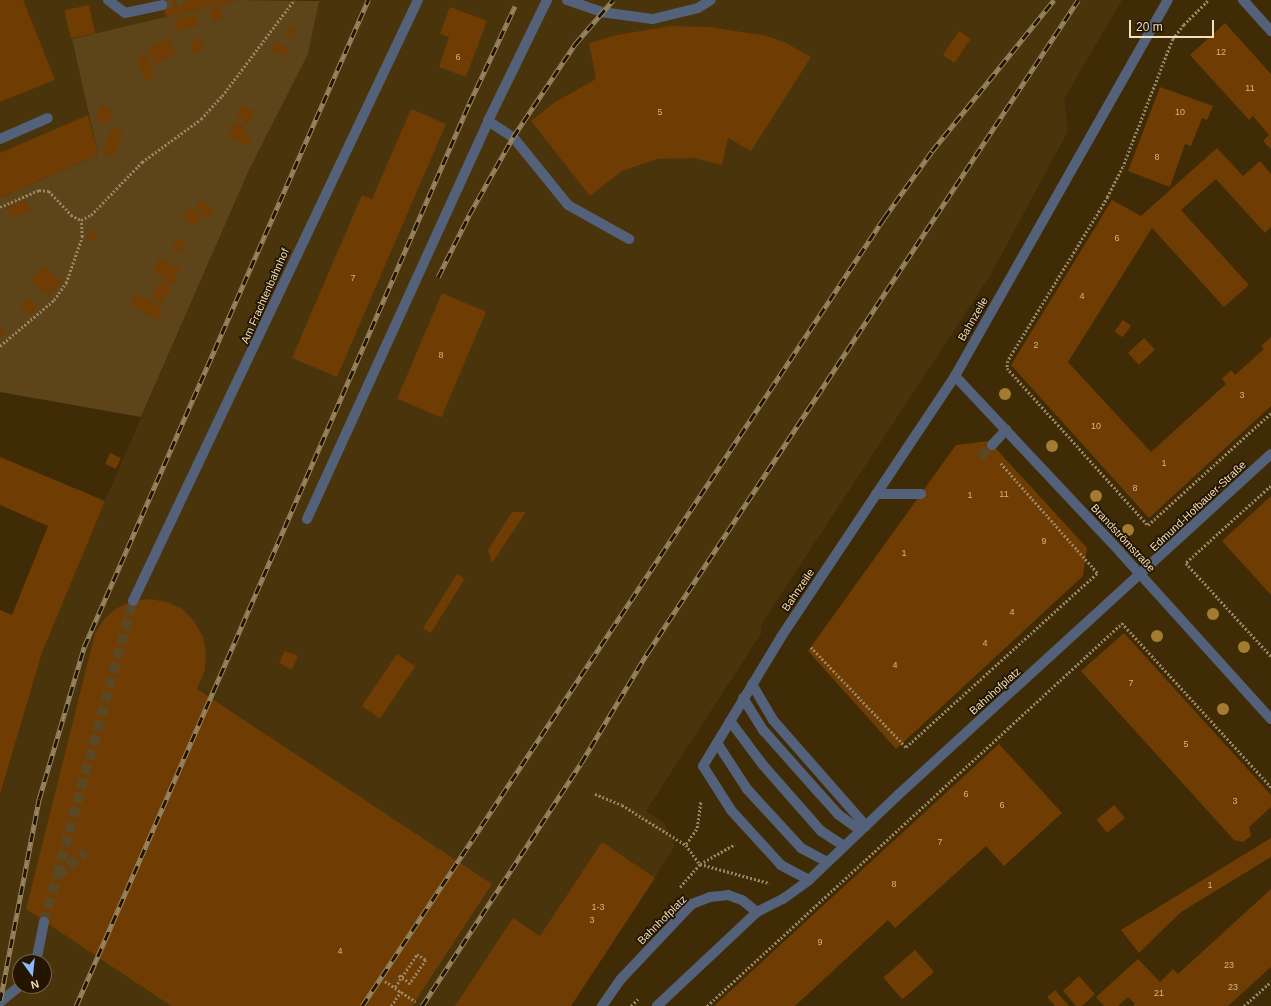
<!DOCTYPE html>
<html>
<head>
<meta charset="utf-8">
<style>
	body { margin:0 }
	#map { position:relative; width:1271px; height:1006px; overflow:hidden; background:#3f2c07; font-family:Arial,sans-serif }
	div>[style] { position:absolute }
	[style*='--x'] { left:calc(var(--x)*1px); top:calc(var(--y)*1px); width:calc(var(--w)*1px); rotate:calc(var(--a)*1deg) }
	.built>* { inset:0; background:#4a340b }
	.green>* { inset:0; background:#5d4519 }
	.building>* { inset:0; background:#6f3c03; transform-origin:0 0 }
	.minor-tunnel>* { height:10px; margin-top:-5px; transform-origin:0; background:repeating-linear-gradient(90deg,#5a4723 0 10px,transparent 0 15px) }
	.path>* { height:2.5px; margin-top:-1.25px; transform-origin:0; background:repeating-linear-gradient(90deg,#988563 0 2px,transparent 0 4px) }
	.minor>* { height:10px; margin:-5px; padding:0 5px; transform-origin:5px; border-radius:5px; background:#53627a }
	.rail>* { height:4.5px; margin-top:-2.25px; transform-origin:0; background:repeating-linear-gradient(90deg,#231500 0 9px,#978461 0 18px); box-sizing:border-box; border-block:1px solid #978461 }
	.trees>* { width:12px; height:12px; margin:-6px; border-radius:50%; background:#a47c30 }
	span { translate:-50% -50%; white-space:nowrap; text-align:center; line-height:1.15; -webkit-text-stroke:3.5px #231500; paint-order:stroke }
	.number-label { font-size:9px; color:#d1b690 }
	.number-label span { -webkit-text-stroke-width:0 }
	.street-label { font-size:11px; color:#f2dfbf }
	.north { position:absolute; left:12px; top:954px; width:40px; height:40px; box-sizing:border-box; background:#231500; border:1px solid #76664c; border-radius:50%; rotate:165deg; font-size:11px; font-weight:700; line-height:16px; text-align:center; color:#f2dfbf }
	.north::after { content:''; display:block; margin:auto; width:14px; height:18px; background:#8fb8fd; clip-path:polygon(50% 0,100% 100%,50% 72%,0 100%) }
	.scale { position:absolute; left:1129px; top:20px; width:85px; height:18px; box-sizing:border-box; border:2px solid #f2dfbf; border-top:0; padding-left:5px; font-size:12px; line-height:14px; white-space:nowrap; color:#f2dfbf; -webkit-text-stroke:3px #231500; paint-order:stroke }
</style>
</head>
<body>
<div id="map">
	<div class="built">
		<i style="clip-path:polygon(0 0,237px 0,72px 39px,98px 155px,0 198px)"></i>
		<i style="clip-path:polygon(evenodd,318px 0,1122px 0,1064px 99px,1068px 131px,991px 274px,760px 626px,762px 632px,646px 811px,664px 823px,675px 846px,571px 1006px,0 1006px,0 797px,42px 653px,105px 501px,249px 170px,308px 54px,318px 0,20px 962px,44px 962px,44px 986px,20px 986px,20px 962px)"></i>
	</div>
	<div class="green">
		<i style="clip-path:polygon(237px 0,319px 1px,308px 54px,249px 170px,141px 417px,0 392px,0 198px,98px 155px,72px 39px)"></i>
	</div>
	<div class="building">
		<i style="clip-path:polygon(0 0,23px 0,55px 80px,0 102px)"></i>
		<i style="clip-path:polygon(161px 0,234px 0,234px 1px,166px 17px)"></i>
		<i style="left:89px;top:5px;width:29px;height:25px;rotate:78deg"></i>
		<i style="left:219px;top:6px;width:12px;height:11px;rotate:66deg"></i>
		<i style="clip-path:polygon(450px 7px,487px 21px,466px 77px,439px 67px,449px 37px,440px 34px)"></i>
		<i style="left:196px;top:14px;width:12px;height:23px;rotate:76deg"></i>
		<i style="clip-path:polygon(1225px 23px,1271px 74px,1271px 149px,1263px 141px,1269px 135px,1253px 116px,1249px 120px,1190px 55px)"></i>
		<i style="clip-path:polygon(289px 26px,295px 30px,290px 37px,284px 34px)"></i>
		<i style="clip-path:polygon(670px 26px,709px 27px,767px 36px,784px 42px,811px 57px,751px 151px,728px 138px,722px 165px,694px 158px,657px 159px,622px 171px,590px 196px,531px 121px,555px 102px,596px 79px,589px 43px,617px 35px)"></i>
		<i style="left:959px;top:31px;width:14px;height:29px;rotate:34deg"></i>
		<i style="clip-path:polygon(167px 38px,176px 53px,155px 65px,149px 49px)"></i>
		<i style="left:198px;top:38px;width:12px;height:11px;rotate:55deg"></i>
		<i style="left:276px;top:41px;width:15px;height:9px;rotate:32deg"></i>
		<i style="left:147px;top:54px;width:24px;height:10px;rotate:73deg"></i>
		<i style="clip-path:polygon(1160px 87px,1213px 106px,1207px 120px,1202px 118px,1191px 146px,1185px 144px,1170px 187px,1128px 171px)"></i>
		<i style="left:101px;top:105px;width:14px;height:15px;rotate:25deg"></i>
		<i style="left:243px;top:105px;width:13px;height:14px;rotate:29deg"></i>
		<i style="clip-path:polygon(411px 109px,446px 124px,337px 377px,292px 358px,362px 195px,372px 199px)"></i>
		<i style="clip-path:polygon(88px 115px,98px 155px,0 198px,0 153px)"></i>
		<i style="clip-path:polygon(236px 122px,247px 129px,245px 133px,252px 138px,246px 146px,228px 135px)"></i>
		<i style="left:112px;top:127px;width:12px;height:27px;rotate:20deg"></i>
		<i style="clip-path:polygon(1217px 148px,1243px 176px,1260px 161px,1271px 174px,1271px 227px,1265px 233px,1216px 179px,1181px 210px,1249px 285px,1224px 307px,1152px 228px,1068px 362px,1151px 452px,1226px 384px,1222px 379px,1231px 370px,1235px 375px,1264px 349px,1261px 346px,1271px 337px,1271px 406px,1149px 518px,1011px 365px,1112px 200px,1141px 216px)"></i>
		<i style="left:26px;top:200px;width:12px;height:20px;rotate:70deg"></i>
		<i style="left:202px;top:200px;width:16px;height:9px;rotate:45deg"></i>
		<i style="left:190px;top:207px;width:14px;height:14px;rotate:34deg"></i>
		<i style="left:90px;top:231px;width:10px;height:8px;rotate:29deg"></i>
		<i style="left:178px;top:238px;width:9px;height:12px;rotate:32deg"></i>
		<i style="clip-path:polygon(158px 258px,180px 268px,173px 286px,163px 281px,166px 277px,153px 272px)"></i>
		<i style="left:43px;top:266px;width:25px;height:19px;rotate:42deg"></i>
		<i style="left:160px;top:282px;width:13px;height:17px;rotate:32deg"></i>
		<i style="left:136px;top:293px;width:31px;height:13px;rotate:29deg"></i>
		<i style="left:442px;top:293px;width:48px;height:115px;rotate:23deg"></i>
		<i style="left:28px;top:298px;width:14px;height:11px;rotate:45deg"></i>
		<i style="left:1123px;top:320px;width:10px;height:14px;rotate:37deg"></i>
		<i style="clip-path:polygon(0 326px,5px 333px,0 338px)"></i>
		<i style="left:1144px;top:338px;width:16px;height:22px;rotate:47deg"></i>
		<i style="clip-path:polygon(989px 441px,1087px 548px,1083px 576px,896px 749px,808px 651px,956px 445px)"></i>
		<i style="left:110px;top:453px;width:12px;height:12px;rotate:24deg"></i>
		<i style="clip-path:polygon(0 457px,105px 501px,42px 653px,0 795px,0 610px,12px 615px,48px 526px,0 505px)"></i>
		<i style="clip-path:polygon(1271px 496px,1271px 595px,1222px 541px)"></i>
		<i style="clip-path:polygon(512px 512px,526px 512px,492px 563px,488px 550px)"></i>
		<i style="left:457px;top:574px;width:9px;height:64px;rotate:32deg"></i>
		<i style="clip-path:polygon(150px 599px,167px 602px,182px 609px,194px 621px,203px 637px,206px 653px,205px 670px,197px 689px,492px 884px,412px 1006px,171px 1006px,26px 909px,95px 633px,104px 619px,117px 608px,133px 601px)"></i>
		<i style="clip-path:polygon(1124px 633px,1271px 795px,1271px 807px,1249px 827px,1251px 836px,1243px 842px,1234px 840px,1081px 671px)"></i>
		<i style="clip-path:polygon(285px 651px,298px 656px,292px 670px,279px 663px)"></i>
		<i style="left:397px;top:654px;width:22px;height:63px;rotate:34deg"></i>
		<i style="clip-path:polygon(999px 744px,1062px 813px,1004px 866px,986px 846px,895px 928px,888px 920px,795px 1006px,714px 1006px)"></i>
		<i style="left:1114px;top:805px;width:17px;height:23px;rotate:50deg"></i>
		<i style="clip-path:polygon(1271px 838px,1271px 857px,1181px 912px,1139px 953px,1121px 930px)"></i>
		<i style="clip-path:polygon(602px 842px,655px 878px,571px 1006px,455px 1006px,513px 918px,540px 936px)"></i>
		<i style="clip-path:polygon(1271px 889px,1271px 967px,1228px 1006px,1133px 1006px,1135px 1004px,1128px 997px,1118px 1006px,1104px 1006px,1096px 997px,1138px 959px,1160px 982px,1173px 969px,1178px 974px)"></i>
		<i style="left:915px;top:950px;width:29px;height:42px;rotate:49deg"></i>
		<i style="clip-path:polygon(1079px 976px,1095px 994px,1082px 1006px,1076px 1006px,1063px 991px)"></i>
		<i style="clip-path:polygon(1055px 990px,1069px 1006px,1055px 1006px,1047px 997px)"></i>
	</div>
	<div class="minor-tunnel">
		<i style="--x:162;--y:5;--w:21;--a:-14"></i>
		<i style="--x:980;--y:457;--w:17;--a:-45"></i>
		<i style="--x:57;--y:875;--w:284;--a:-74.5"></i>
		<i style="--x:44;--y:922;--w:49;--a:-74.5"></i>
		<i style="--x:57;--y:875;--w:37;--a:-38"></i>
	</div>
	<div class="path">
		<i style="--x:1208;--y:1;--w:34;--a:135"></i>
		<i style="--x:1184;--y:25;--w:18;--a:128"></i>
		<i style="--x:1173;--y:39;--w:137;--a:111.3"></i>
		<i style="--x:1123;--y:167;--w:34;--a:117"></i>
		<i style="--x:1108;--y:197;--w:192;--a:121.4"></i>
		<i style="--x:1008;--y:361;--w:7;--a:98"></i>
		<i style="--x:1007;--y:368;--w:211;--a:48.1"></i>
		<i style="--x:1148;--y:525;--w:166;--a:-42.3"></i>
		<i style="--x:0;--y:207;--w:43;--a:-23.6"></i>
		<i style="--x:39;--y:190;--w:10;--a:6"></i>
		<i style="--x:49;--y:191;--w:33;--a:47"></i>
		<i style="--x:71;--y:215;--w:11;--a:27"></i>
		<i style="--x:81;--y:220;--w:11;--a:-27"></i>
		<i style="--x:91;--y:215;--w:74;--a:-46.1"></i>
		<i style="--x:142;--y:162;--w:73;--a:-36.1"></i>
		<i style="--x:201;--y:119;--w:31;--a:-48"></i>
		<i style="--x:222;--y:96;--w:120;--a:-53.1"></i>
		<i style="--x:0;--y:346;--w:71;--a:-40.4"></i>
		<i style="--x:54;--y:300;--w:21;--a:-55"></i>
		<i style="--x:66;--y:283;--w:49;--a:-70.8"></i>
		<i style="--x:82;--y:237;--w:17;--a:-93"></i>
		<i style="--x:1271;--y:486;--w:115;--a:137.8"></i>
		<i style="--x:1186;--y:563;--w:126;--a:47.6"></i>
		<i style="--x:811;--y:647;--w:138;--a:46.5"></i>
		<i style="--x:906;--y:747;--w:258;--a:-42.3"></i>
		<i style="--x:1097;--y:573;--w:147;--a:-131.4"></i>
		<i style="--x:595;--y:794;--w:29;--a:22"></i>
		<i style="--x:622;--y:805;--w:75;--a:32"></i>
		<i style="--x:686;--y:845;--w:24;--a:54"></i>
		<i style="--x:700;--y:864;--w:72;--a:15.4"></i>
		<i style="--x:686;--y:844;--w:19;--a:-55"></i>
		<i style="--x:697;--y:828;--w:27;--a:-82"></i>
		<i style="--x:680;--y:887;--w:30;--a:-49"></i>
		<i style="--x:700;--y:864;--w:40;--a:-29.7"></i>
		<i style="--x:385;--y:981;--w:37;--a:34"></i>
		<i style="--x:395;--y:987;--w:40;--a:-56"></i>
		<i style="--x:417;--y:954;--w:11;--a:34"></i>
		<i style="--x:426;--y:960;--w:29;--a:124"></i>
		<i style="--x:410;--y:984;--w:15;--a:-143"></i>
		<i style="--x:391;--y:1006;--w:18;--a:-56"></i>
		<i style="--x:631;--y:1006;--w:11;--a:-45"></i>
		<i style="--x:707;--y:1006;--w:565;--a:-42.7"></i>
		<i style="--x:1122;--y:623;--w:222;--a:47.7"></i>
		<i style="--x:1244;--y:1006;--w:36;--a:-42"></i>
	</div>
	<div class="minor">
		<i style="--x:108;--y:0;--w:21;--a:37"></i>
		<i style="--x:125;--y:13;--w:38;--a:-12"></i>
		<i style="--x:567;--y:0;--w:36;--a:19"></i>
		<i style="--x:601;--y:12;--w:52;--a:7.7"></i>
		<i style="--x:653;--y:19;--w:46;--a:-13.7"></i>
		<i style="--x:698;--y:8;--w:15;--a:-32"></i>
		<i style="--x:1243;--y:0;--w:42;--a:47.9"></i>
		<i style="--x:488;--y:121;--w:30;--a:33"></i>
		<i style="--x:513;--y:137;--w:87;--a:51"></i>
		<i style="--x:568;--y:205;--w:70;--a:29.1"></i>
		<i style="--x:0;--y:139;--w:52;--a:-23.6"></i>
		<i style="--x:955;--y:376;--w:241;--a:46.8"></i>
		<i style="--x:1120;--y:552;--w:225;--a:47.9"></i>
		<i style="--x:992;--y:445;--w:21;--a:-47"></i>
		<i style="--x:876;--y:494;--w:45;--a:0"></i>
		<i style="--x:307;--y:519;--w:437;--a:-65.5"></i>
		<i style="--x:488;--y:121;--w:135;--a:-64"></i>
		<i style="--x:133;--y:601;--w:665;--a:-64.63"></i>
		<i style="--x:752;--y:684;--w:42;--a:59.7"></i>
		<i style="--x:773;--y:720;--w:141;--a:48.7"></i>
		<i style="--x:743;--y:698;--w:39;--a:58"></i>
		<i style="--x:764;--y:731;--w:84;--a:48.4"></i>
		<i style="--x:820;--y:794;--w:28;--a:48"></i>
		<i style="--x:839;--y:815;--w:26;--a:36"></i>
		<i style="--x:730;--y:721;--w:55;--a:53.1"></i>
		<i style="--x:763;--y:765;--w:88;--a:48.7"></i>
		<i style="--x:821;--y:831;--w:27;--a:33"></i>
		<i style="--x:717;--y:743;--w:55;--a:56.9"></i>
		<i style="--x:747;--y:789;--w:80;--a:47.5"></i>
		<i style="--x:801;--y:848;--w:30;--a:28"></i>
		<i style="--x:809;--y:880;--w:32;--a:-152"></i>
		<i style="--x:781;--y:865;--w:74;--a:-132.3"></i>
		<i style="--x:731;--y:810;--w:52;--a:-122.5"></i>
		<i style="--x:703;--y:766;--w:151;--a:-58.8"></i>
		<i style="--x:781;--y:637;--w:314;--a:-56.3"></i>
		<i style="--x:955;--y:376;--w:432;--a:-60.5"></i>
		<i style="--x:36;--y:962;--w:41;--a:-78.7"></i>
		<i style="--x:0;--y:1002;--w:26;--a:-39"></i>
		<i style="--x:602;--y:1006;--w:33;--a:-55"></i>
		<i style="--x:621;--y:979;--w:103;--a:-46.6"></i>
		<i style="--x:692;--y:904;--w:19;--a:-21"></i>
		<i style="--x:710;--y:897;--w:18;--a:-6"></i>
		<i style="--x:728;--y:895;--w:15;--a:20"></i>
		<i style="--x:742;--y:900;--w:19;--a:39"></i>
		<i style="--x:657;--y:1006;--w:137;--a:-43.2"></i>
		<i style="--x:757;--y:912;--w:29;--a:-27"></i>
		<i style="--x:783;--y:899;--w:32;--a:-36"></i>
		<i style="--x:809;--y:880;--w:123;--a:-43.7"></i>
		<i style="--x:898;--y:795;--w:505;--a:-42.43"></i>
	</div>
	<div class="rail">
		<i style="--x:438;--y:277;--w:69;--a:-63.4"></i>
		<i style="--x:469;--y:215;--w:90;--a:-60.6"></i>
		<i style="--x:513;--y:137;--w:112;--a:-56.3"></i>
		<i style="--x:575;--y:44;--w:58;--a:-49.2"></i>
		<i style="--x:0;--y:1001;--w:206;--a:-79.1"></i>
		<i style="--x:39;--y:799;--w:159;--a:-73.5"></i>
		<i style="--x:84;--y:647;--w:707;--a:-66.3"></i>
		<i style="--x:76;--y:1006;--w:984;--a:-66.46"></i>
		<i style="--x:469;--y:104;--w:108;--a:-64.9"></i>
		<i style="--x:362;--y:1006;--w:945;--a:-56.48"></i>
		<i style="--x:884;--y:218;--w:82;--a:-54.4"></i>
		<i style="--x:932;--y:151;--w:194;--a:-51.1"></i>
		<i style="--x:422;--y:1006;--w:290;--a:-56.8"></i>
		<i style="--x:581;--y:763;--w:130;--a:-58.9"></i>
		<i style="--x:648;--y:652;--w:781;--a:-56.59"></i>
	</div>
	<div class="trees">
		<i style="left:1005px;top:394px"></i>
		<i style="left:1052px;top:446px"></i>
		<i style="left:1096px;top:496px"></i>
		<i style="left:1128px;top:530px"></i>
		<i style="left:1213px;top:614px"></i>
		<i style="left:1157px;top:636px"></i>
		<i style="left:1244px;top:647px"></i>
		<i style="left:1223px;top:709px"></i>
	</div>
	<div class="number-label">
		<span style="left:1221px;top:52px">12</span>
		<span style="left:458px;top:57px">6</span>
		<span style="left:1250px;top:88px">11</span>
		<span style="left:660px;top:112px">5</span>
		<span style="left:1180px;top:112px">10</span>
		<span style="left:1157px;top:157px">8</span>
		<span style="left:1117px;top:238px">6</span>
		<span style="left:353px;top:278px">7</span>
		<span style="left:1082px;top:296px">4</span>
		<span style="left:1036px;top:345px">2</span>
		<span style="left:441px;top:355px">8</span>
		<span style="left:1242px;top:395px">3</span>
		<span style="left:1096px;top:426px">10</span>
		<span style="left:1164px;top:463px">1</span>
		<span style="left:1135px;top:488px">8</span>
		<span style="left:1004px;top:494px">11</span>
		<span style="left:970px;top:495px">1</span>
		<span style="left:1044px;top:541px">9</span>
		<span style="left:904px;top:553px">1</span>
		<span style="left:1012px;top:612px">4</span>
		<span style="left:985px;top:643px">4</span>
		<span style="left:895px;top:665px">4</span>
		<span style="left:1131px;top:683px">7</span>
		<span style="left:1186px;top:744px">5</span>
		<span style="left:966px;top:794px">6</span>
		<span style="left:1235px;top:801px">3</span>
		<span style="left:1002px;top:805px">6</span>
		<span style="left:940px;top:842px">7</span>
		<span style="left:894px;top:884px">8</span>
		<span style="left:1210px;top:885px">1</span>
		<span style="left:598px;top:907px">1-3</span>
		<span style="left:592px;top:920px">3</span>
		<span style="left:820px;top:942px">9</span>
		<span style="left:340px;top:951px">4</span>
		<span style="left:1229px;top:965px">23</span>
		<span style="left:1233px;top:987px">23</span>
		<span style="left:1159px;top:993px">21</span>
	</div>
	<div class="street-label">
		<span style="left:265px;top:296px;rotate:-66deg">Am Frachtenbahnhof</span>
		<span style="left:973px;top:319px;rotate:-60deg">Bahnzeile</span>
		<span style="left:1198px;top:506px;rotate:-43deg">Edmund-Hofbauer-Straße</span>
		<span style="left:1123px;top:538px;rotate:47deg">Brandströmstraße</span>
		<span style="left:798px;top:590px;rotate:-56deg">Bahnzeile</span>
		<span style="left:995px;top:691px;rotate:-42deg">Bahnhofplatz</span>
		<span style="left:662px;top:920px;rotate:-45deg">Bahnhofplatz</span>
	</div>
	<div class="north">N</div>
	<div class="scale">20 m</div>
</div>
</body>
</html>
